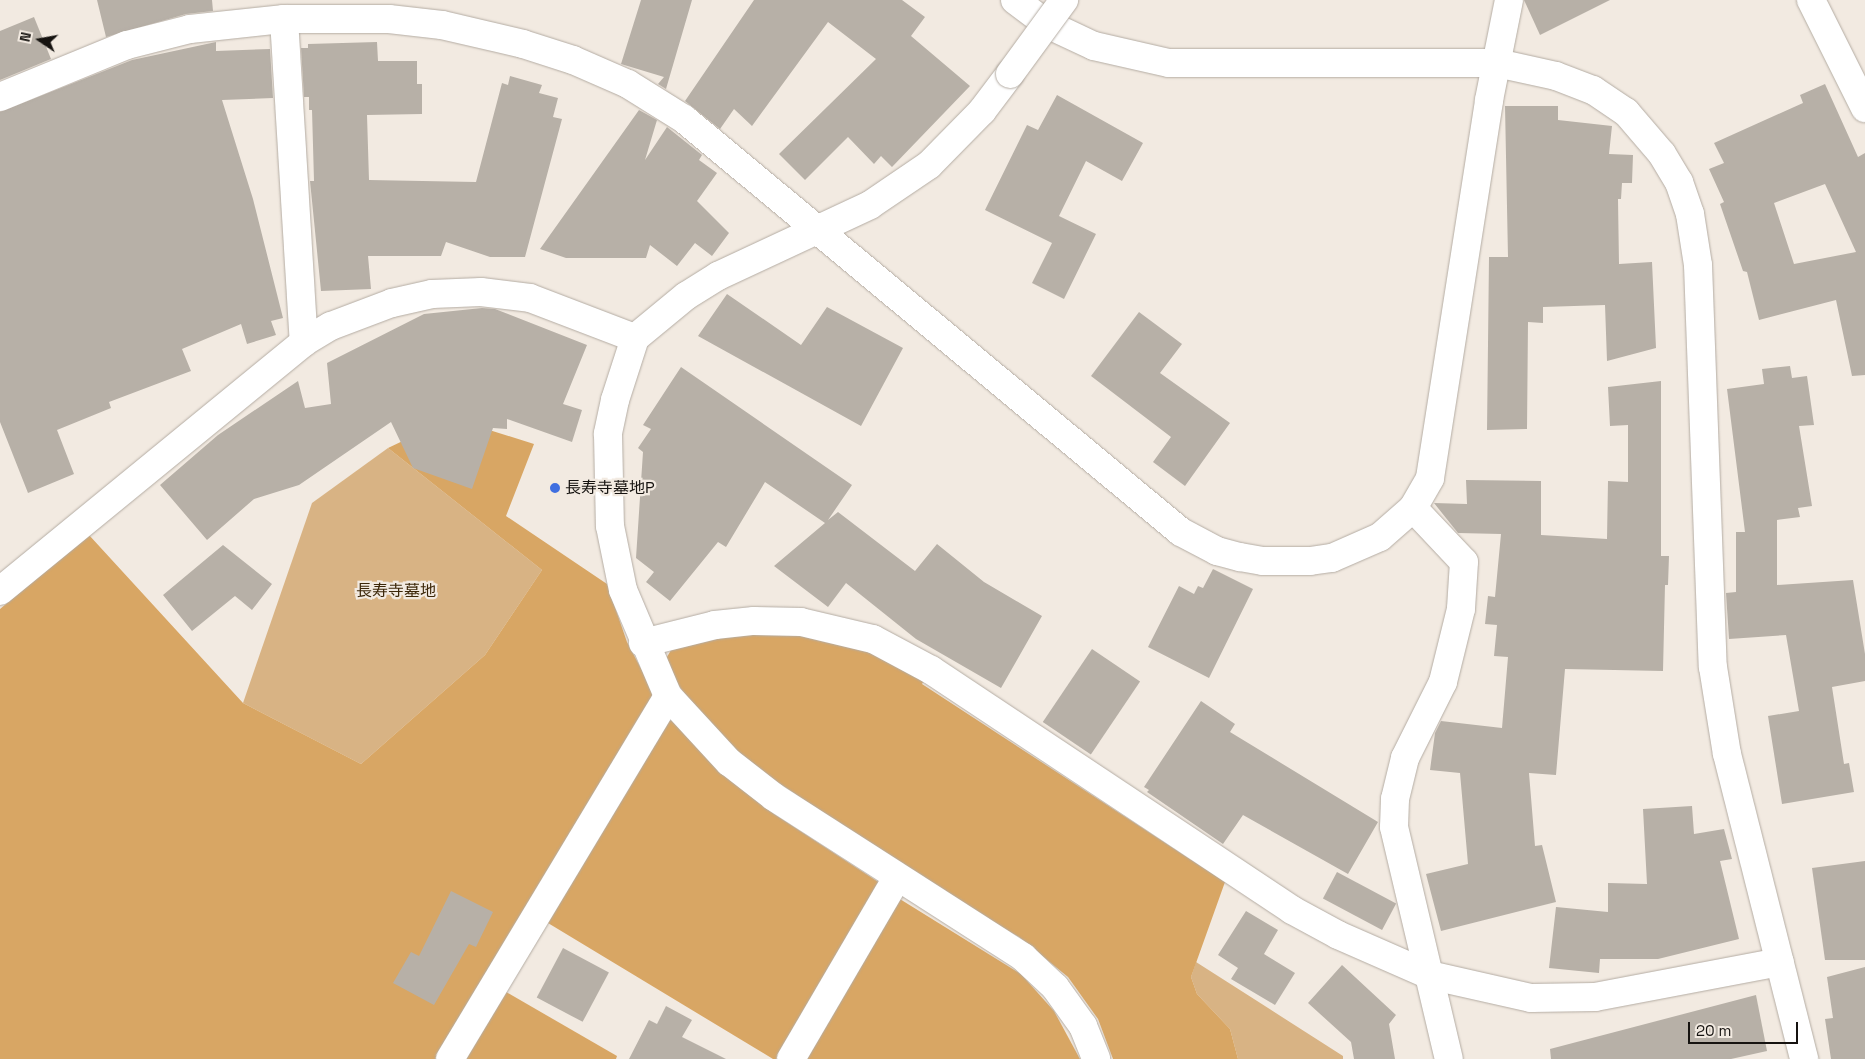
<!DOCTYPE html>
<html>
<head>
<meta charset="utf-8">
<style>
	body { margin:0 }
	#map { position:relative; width:1865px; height:1059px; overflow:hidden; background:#f2eae1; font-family:"Space Grotesk","Noto Sans JP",sans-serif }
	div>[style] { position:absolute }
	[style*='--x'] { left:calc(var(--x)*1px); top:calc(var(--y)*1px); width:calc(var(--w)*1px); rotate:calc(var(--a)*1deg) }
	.green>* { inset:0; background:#d8b384 }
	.forest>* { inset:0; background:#d8a664 }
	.building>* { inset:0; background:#b7b0a7; transform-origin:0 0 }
	.roads { filter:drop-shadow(0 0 1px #b4aca3) drop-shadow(0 0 1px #b4aca3) }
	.minor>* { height:28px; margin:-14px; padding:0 14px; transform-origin:14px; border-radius:14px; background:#fff }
	.bridges { filter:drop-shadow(0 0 1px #b4aca3) drop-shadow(0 0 1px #b4aca3) }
	.minor-bridge>* { height:28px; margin:-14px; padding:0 14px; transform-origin:14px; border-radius:14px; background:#fff }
	.dots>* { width:14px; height:14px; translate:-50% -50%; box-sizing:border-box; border:2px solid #f2eae1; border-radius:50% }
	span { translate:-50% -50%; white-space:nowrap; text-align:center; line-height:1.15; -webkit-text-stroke:4.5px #f2eae1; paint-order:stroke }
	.poi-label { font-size:16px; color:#161310 }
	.left { translate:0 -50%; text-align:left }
	.park-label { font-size:16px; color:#3c2709 }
	.north { position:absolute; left:15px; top:15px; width:50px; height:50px; -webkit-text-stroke:4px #f2eae1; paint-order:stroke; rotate:282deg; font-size:14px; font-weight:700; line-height:20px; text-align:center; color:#161310 }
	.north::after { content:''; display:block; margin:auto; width:18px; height:22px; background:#161310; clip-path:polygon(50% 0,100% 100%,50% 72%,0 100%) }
	.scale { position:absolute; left:1688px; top:1022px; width:110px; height:22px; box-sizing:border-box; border:2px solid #161310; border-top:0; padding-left:6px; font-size:15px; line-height:18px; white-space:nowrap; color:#161310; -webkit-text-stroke:4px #f2eae1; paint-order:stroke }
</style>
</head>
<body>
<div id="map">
	<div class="green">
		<i style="clip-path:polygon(388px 448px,542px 570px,485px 655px,361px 764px,243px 703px,312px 503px)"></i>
		<i style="clip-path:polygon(1196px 962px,1343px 1056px,1343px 1059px,1238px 1059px,1230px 1029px,1197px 994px,1191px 977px)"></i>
	</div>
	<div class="forest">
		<i style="clip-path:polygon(451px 418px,534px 444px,506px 516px,607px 584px,627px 642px,656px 697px,437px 1059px,0 1059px,0 609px,89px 535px,243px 703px,361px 764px,485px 655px,542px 570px,388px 448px)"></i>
		<i style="clip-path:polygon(766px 629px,849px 640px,926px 677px,922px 684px,1225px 882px,1191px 977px,1197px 994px,1230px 1029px,1238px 1059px,1113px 1059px,1098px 1019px,1068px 977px,1019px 937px,948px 896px,749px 763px,716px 731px,681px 689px,664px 662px,674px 645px)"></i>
		<i style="clip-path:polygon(674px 720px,723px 774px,774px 814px,883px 885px,781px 1059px,773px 1059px,543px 920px,659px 723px)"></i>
		<i style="clip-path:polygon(895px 896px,1021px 974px,1054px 1011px,1080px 1059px,801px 1059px)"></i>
		<i style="clip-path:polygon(501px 989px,617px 1056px,616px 1059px,460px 1059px)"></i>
	</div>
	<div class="building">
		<i style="clip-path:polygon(97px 0,212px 0,213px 11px,186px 14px,106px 37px)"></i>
		<i style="clip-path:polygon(641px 0,692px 0,666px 89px,658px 84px,664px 77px,621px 64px)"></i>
		<i style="clip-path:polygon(754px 0,902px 0,925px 17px,911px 36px,970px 86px,892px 167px,881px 156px,874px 164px,848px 137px,805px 180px,779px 154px,876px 59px,828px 22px,752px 126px,734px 109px,720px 129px,685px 101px)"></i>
		<i style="clip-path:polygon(1524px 0,1610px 0,1540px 35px)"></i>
		<i style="clip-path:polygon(34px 17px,51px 59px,0 80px,0 31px)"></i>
		<i style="clip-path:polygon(216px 42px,216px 51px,270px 49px,273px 98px,222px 100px,253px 199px,283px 318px,271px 321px,276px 335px,247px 344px,241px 324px,182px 349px,191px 371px,109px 402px,111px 408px,57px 430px,74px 474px,28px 493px,0 422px,0 112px,132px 60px)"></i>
		<i style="clip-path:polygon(377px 42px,378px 61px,417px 61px,417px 84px,422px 84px,422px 114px,367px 115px,369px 180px,476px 182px,502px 83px,508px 85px,510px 76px,542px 85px,539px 93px,558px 98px,553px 117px,562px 119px,525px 257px,490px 257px,446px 242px,441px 256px,368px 256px,371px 289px,321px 291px,310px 181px,314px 181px,312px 110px,309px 110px,309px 97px,304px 97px,301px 48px,308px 48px,308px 44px)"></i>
		<i style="clip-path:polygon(evenodd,1825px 84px,1858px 157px,1865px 153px,1865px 375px,1852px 376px,1836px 300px,1759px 320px,1747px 272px,1743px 271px,1720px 204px,1724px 202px,1709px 169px,1724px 163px,1714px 143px,1803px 103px,1800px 95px,1825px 84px,1825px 184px,1856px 252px,1794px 264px,1774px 203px,1825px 184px)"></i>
		<i style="clip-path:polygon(1057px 95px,1143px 143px,1122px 181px,1086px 161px,1059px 216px,1096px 234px,1064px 299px,1032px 283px,1052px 243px,985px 210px,1027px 125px,1038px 130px)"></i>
		<i style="clip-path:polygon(1505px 106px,1558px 106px,1558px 120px,1612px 126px,1609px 154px,1633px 155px,1632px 183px,1622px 183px,1621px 199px,1618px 199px,1619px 264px,1652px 262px,1656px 348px,1607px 361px,1605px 305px,1543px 307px,1543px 323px,1528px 322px,1527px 429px,1487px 430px,1489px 257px,1508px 257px)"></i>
		<i style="clip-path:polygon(639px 110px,657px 120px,645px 160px,667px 127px,702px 155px,699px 160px,717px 173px,697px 201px,729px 233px,712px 256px,695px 243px,677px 266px,650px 245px,646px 258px,566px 258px,540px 249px)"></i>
		<i style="clip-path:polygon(727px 294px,801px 345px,827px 307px,903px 348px,861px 426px,698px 336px)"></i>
		<i style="clip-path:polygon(482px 308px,495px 309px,587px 345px,563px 404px,582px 410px,572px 442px,507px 419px,507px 429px,493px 428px,472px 489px,413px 468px,391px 422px,299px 485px,254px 499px,207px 540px,160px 485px,218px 435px,298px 381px,305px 408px,331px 404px,327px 363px,424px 314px)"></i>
		<i style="clip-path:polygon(1139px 312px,1182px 344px,1160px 373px,1230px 423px,1185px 486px,1153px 462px,1171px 437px,1091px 376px)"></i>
		<i style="clip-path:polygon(1790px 366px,1792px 378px,1807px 376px,1814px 425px,1799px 426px,1812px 506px,1798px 508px,1800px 517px,1777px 520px,1777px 585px,1853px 580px,1865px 654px,1865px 681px,1832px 687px,1844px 764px,1849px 763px,1854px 792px,1782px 804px,1768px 716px,1799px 711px,1786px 635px,1729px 639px,1726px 593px,1736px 592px,1736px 532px,1745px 532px,1727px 389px,1764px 384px,1762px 369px)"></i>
		<i style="clip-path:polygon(681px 367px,852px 485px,828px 520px,838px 512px,915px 571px,937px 544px,984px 582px,1042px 616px,1001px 688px,916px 639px,846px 583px,828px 607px,774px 566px,825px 523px,765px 482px,726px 547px,718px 542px,670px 601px,646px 582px,654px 572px,636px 558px,643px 452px,638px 448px,651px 429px,643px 425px)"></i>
		<i style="clip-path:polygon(1661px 381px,1661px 556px,1669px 556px,1668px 585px,1665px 585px,1663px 671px,1565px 669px,1556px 775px,1529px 773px,1535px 846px,1542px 845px,1556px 902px,1441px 931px,1426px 874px,1468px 864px,1460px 773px,1430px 770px,1435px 733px,1441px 721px,1502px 728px,1508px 657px,1494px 656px,1497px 625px,1485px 624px,1488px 596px,1495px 597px,1501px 534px,1458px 533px,1434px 503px,1467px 504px,1466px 480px,1541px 481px,1541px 535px,1607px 539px,1608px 481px,1628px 482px,1628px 425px,1610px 426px,1608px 387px)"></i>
		<i style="clip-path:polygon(223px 545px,272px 584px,252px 610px,235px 596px,192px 631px,163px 595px)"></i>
		<i style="clip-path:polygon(1213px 569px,1253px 589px,1209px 678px,1148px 647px,1179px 586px,1194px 594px,1198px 586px,1203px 588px)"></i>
		<i style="left:1092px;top:649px;width:58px;height:88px;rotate:34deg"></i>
		<i style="clip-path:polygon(1201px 701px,1235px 724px,1230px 732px,1378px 822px,1348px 874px,1243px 815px,1223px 844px,1147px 792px,1149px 790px,1144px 787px)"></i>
		<i style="clip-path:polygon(1692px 806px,1694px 834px,1724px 829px,1732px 859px,1720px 861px,1739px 939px,1658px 959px,1600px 959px,1599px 973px,1549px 968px,1556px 907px,1608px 912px,1608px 883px,1647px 884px,1643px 809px)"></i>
		<i style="clip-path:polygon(1865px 861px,1865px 960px,1825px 960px,1812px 868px)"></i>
		<i style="left:1337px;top:872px;width:67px;height:30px;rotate:28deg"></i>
		<i style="clip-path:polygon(451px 891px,493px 912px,476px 947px,469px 944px,434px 1005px,393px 983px,411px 952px,419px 956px)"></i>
		<i style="clip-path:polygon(1246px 911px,1278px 930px,1264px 954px,1295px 973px,1275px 1005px,1231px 979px,1238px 968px,1218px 955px)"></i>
		<i style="left:563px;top:948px;width:52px;height:56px;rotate:28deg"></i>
		<i style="clip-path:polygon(1342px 965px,1396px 1015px,1389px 1024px,1395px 1059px,1354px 1059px,1351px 1042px,1308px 1003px)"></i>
		<i style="clip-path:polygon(1865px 967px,1865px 1059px,1831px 1059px,1825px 1019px,1833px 1018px,1827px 977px)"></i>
		<i style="clip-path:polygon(1756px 995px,1767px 1051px,1731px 1059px,1551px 1059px,1550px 1049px)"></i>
		<i style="clip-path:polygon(666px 1006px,692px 1020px,682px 1037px,726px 1059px,629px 1059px,649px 1020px,657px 1024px)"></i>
	</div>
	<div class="roads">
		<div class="minor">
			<i style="--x:1015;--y:0;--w:40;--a:37"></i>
			<i style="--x:1047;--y:24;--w:52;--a:25.1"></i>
			<i style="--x:1094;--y:46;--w:77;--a:12.8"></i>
			<i style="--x:1169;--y:63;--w:328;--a:0"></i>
			<i style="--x:1497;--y:63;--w:60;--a:12.4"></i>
			<i style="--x:1556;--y:76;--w:40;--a:21"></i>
			<i style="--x:1593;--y:90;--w:40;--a:34"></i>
			<i style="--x:1626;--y:112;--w:55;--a:49.4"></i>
			<i style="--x:1662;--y:154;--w:33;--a:59"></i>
			<i style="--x:1679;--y:182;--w:34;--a:71"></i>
			<i style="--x:1690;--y:214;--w:52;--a:81.1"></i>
			<i style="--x:1698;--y:265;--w:402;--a:87.9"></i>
			<i style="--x:1713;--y:667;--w:88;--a:80.9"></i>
			<i style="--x:1727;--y:754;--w:315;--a:75.8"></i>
			<i style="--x:1811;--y:0;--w:121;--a:63.4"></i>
			<i style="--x:284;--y:19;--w:324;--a:86.5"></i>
			<i style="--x:0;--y:97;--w:137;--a:-22.3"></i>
			<i style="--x:127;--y:45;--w:65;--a:-14.3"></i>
			<i style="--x:190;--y:29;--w:95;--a:-6.1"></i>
			<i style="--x:284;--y:19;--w:105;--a:0"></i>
			<i style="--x:389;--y:19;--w:53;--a:6.5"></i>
			<i style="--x:442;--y:25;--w:83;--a:13.2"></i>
			<i style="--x:523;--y:44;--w:52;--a:17.7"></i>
			<i style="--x:573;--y:60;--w:60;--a:23.6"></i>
			<i style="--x:628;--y:84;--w:66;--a:32"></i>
			<i style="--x:684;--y:119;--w:646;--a:39.73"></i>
			<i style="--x:1181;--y:532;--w:41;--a:27.8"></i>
			<i style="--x:1217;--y:551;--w:24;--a:15"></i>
			<i style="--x:1240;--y:557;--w:23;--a:10"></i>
			<i style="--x:1263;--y:561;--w:47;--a:0"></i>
			<i style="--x:1310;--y:561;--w:22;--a:-8"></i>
			<i style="--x:1332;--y:558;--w:52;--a:-23.6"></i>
			<i style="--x:1380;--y:537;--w:44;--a:-41.3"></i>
			<i style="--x:1413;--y:508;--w:34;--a:-60"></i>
			<i style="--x:1430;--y:478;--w:383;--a:-81.1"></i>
			<i style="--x:1489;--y:100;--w:102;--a:-78.7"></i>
			<i style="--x:635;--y:338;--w:65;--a:107.9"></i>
			<i style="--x:615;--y:400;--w:35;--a:102"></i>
			<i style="--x:608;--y:434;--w:92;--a:88.8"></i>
			<i style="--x:610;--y:526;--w:65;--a:78.5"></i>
			<i style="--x:623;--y:590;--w:115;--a:67"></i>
			<i style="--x:668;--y:696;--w:90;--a:47.3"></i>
			<i style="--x:729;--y:762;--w:57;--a:37.9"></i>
			<i style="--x:774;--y:797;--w:296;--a:32.7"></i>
			<i style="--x:1023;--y:957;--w:44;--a:43.2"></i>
			<i style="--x:1055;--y:987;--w:48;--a:54.3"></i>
			<i style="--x:1083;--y:1026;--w:35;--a:68"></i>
			<i style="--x:1413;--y:508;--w:74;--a:46.6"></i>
			<i style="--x:1464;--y:562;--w:47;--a:93.7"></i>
			<i style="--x:1461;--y:609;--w:75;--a:103.9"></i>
			<i style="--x:1443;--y:682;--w:85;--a:116.6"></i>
			<i style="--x:1405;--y:758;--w:42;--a:103.7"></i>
			<i style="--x:1395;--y:799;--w:28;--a:92"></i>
			<i style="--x:1394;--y:827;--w:238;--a:76.7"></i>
			<i style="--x:0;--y:591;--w:393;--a:-39.3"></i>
			<i style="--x:304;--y:342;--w:31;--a:-31"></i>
			<i style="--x:331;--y:326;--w:65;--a:-20.7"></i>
			<i style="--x:392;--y:303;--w:41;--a:-12.7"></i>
			<i style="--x:432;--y:294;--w:49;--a:-2.3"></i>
			<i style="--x:481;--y:292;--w:49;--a:7"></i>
			<i style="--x:530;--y:298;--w:112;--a:20.9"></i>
			<i style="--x:635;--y:338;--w:66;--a:-39.5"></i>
			<i style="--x:686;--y:296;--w:38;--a:-32"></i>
			<i style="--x:718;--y:276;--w:168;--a:-25"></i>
			<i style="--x:870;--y:205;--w:71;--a:-34.1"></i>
			<i style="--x:929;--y:165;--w:76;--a:-45.5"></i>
			<i style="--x:982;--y:111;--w:46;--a:-52.9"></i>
			<i style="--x:643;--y:643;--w:74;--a:-14"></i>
			<i style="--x:715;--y:625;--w:39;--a:-6"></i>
			<i style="--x:754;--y:621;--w:47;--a:1.2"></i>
			<i style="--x:801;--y:622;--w:74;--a:13.3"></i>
			<i style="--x:873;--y:639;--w:66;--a:28.1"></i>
			<i style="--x:931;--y:670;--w:433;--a:33.6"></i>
			<i style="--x:1292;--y:910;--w:52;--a:28.5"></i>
			<i style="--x:1338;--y:935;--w:99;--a:23.7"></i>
			<i style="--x:1429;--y:975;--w:105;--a:12.7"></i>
			<i style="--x:1531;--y:998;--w:64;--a:-0.9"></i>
			<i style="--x:1595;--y:997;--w:188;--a:-10.7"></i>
			<i style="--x:450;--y:1059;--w:423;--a:-59"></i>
			<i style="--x:791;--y:1059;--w:208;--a:-59.7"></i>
		</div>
	</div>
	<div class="bridges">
		<div class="minor-bridge">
			<i style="--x:1010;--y:74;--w:92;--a:-53.9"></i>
		</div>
	</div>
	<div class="dots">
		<i style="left:555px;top:488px;background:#3f6fe0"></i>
	</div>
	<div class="poi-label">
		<span class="left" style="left:565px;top:488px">長寿寺墓地P</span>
	</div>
	<div class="park-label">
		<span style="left:396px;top:591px">長寿寺墓地</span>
	</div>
	<div class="north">N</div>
	<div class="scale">20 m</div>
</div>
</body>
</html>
